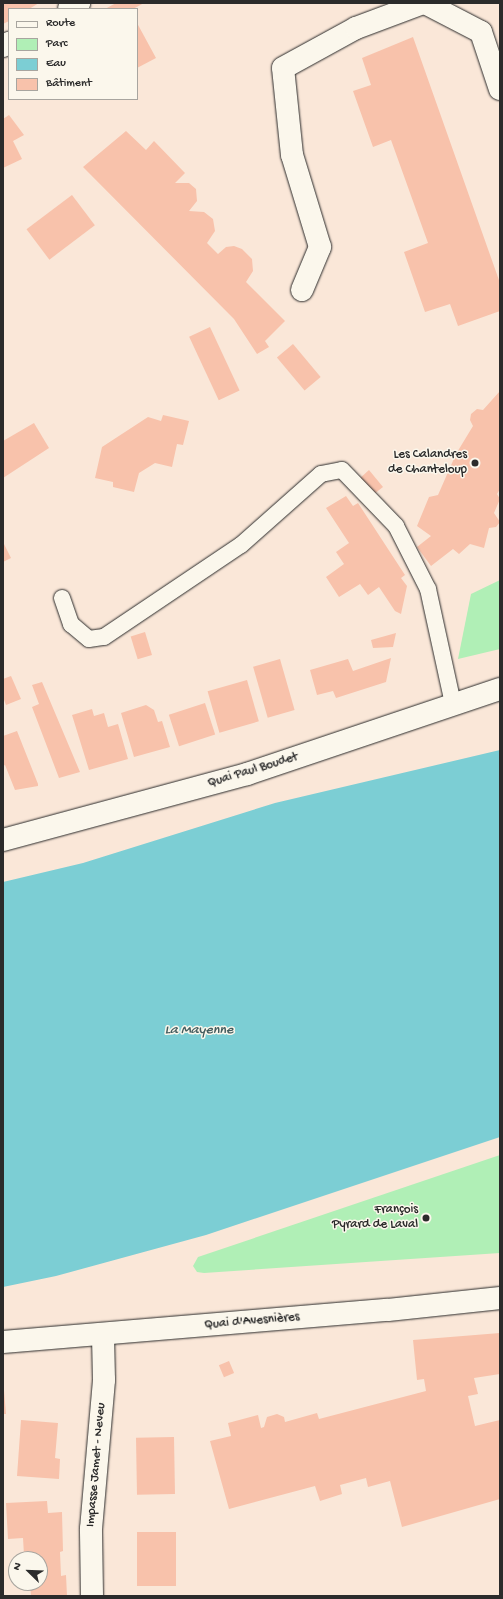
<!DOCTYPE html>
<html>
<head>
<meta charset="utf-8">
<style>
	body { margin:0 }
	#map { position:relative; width:503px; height:1599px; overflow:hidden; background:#fae7d8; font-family:"Gochi Hand",sans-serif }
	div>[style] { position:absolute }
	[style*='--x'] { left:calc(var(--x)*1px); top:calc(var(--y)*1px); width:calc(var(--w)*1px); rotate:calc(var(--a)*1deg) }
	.green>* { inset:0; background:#b0efb6 }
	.water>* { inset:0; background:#7cced4 }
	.building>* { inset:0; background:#f8c2ab; transform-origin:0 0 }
	.roads { filter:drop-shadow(0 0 1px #2b2b2b) drop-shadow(0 0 1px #2b2b2b) }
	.lane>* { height:16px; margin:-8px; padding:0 8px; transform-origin:8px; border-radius:8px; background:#fbf7ec }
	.street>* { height:22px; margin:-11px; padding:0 11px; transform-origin:11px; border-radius:11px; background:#fbf7ec }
	.secondary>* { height:22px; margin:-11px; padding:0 11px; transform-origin:11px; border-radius:11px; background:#fbf7ec }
	.dots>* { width:11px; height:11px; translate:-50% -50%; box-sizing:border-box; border:2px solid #fbf7ec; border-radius:50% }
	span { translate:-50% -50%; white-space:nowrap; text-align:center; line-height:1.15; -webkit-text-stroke:3px #fbf7ec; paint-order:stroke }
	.poi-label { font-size:13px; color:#2b2b2b }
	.right { translate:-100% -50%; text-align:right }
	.street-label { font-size:13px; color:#2b2b2b }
	.water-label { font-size:14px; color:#435c5e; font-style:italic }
	.frame { position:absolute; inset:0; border:4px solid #2b2b2b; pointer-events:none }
	.legend { position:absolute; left:8px; top:8px; width:130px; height:92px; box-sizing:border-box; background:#fbf7ec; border:1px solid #a8a59f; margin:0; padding:5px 7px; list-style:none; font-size:12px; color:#2b2b2b }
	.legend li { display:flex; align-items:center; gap:8px; height:20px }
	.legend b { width:20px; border:1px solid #a8a59f }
	.north { position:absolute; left:8px; top:1551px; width:40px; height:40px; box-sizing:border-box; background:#fbf7ec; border:1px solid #a8a59f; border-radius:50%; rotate:293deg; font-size:11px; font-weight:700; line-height:16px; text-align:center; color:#2b2b2b }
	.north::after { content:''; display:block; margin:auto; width:14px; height:18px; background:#2b2b2b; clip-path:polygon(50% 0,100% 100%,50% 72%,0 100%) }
</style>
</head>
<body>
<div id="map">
	<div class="green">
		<i style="clip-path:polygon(500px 580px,500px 649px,458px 659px,471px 594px)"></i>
		<i style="clip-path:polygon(500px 1155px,500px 1253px,204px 1273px,197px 1272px,193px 1266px,198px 1257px)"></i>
	</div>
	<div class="water">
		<i style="clip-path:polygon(500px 750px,500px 1137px,206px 1235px,56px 1276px,3px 1287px,3px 882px,83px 863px,275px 803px)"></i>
	</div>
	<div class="building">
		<i style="clip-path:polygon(3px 3px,39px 3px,29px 9px,9px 9px,9px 21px,3px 24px)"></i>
		<i style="clip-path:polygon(116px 3px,144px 3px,133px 9px,105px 9px)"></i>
		<i style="clip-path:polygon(137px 23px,156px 58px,137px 68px)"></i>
		<i style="clip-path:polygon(413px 37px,500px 283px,500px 311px,458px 326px,450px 304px,425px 312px,404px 252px,428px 243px,391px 140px,373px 147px,353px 91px,371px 85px,362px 58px)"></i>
		<i style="clip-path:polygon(9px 115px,24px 135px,13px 141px,22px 159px,3px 168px,3px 119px)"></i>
		<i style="clip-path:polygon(126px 131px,146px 150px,154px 141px,185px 173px,175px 183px,189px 183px,196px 189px,197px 201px,189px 211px,204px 212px,213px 219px,215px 231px,207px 243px,218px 254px,226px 247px,234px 246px,242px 249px,252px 259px,253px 271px,246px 282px,285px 321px,265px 341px,269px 347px,257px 354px,234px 319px,83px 167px)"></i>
		<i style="left:72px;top:195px;width:38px;height:57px;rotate:53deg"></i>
		<i style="left:210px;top:327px;width:70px;height:23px;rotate:65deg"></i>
		<i style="left:293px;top:344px;width:43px;height:21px;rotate:50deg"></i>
		<i style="clip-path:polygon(500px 391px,500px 489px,497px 494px,500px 499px,494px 513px,500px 522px,496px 527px,489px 528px,484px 548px,470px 544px,459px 554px,453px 549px,431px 566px,417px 547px,431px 536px,417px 526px,429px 497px,438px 495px,456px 454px,473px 426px,470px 420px,471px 414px,477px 409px,483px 410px)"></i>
		<i style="clip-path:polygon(163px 415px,189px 421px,183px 445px,177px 444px,172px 467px,155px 463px,139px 473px,134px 492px,113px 487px,113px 482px,95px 478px,102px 447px,148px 417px,161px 421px)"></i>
		<i style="clip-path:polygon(34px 423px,49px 448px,3px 478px,3px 441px)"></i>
		<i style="clip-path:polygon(369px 470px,383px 487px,374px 494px,359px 479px)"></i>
		<i style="clip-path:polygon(346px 496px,353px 506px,358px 503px,405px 575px,401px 578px,407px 586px,401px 614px,395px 611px,379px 587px,368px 595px,360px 584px,339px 597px,326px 577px,344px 564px,336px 552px,349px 543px,326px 508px)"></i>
		<i style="clip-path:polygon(3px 542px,11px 558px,3px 562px)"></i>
		<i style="left:145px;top:632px;width:24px;height:15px;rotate:73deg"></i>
		<i style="clip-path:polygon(396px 633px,393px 647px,373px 648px,371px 640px)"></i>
		<i style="clip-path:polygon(391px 658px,386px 682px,336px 698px,333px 691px,317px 695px,310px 670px,348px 659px,353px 671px)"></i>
		<i style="left:280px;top:659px;width:53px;height:28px;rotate:74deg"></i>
		<i style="clip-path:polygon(11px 676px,21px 699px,6px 705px,3px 697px,3px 679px)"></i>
		<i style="left:247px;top:680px;width:43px;height:41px;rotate:74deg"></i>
		<i style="clip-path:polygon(42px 682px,80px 772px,59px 778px,32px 707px,39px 704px,32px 685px)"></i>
		<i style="left:205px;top:703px;width:33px;height:38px;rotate:72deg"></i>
		<i style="clip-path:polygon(146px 705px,154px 710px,158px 722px,162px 721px,170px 747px,134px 757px,121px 713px)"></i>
		<i style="clip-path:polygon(92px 709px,94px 716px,104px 713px,108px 727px,118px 724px,128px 759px,89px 770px,72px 715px)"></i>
		<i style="clip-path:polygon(17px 731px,38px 784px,38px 786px,15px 790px,5px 765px,3px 766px,3px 736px)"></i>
		<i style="clip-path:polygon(500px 1333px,500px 1374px,474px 1378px,478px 1394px,468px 1396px,475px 1426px,500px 1420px,500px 1499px,402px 1527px,390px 1481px,368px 1487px,366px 1478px,340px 1485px,342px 1494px,320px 1501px,315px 1486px,229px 1509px,210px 1441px,231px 1436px,228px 1423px,258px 1415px,261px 1428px,264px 1427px,267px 1417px,277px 1414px,284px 1417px,285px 1422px,317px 1413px,319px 1419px,426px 1391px,424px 1379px,417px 1380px,413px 1340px)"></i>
		<i style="left:229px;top:1361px;width:13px;height:11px;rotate:67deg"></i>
		<i style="clip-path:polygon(3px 1378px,6px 1414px,3px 1414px)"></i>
		<i style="clip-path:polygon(21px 1420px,58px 1423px,55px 1458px,60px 1459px,59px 1479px,17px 1476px)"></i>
		<i style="left:174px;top:1437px;width:57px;height:38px;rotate:89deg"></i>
		<i style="clip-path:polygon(47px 1501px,48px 1513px,62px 1512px,63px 1551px,60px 1552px,61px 1576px,66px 1575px,67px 1596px,31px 1596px,30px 1583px,40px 1583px,40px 1559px,32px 1559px,32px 1555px,24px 1555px,23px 1538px,8px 1539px,6px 1503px)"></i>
		<i style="left:137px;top:1532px;width:39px;height:54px"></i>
	</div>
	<div class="roads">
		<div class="lane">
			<i style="--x:62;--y:598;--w:28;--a:71"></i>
			<i style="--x:71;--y:624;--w:23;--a:40"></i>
			<i style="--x:89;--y:639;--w:15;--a:-8"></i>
			<i style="--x:104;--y:637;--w:165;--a:-33.9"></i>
			<i style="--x:241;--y:545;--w:107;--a:-41.6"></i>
			<i style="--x:321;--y:474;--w:21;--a:-11"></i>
			<i style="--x:342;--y:470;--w:78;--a:46"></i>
			<i style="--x:396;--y:526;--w:71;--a:63.1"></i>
			<i style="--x:428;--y:589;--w:118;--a:77.7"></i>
		</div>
		<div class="street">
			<i style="--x:425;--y:3;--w:63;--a:27.4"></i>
			<i style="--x:481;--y:32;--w:60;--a:71.6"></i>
			<i style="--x:69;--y:9;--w:12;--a:-31"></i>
			<i style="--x:3;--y:46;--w:7;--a:-27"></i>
			<i style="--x:302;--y:290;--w:47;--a:-67.3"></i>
			<i style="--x:320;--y:247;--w:96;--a:-106.9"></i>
			<i style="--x:292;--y:155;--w:87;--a:-95.9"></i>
			<i style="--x:283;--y:68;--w:83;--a:-28.7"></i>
			<i style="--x:356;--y:28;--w:72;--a:-20.5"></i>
			<i style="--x:92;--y:1596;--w:67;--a:-90.9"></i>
			<i style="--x:91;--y:1529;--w:150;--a:-85"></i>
			<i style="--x:104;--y:1380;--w:45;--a:-91.3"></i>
		</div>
		<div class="secondary">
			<i style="--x:3;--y:840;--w:253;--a:-15.1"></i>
			<i style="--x:247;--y:774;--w:267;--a:-18.6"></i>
			<i style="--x:3;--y:1342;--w:386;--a:-4.8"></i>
			<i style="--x:388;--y:1310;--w:113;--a:-6.1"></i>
		</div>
	</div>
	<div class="dots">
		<i style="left:475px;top:463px;background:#2b2b2b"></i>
		<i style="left:426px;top:1218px;background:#2b2b2b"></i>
	</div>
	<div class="poi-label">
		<span class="right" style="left:467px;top:463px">Les Calandres<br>de Chanteloup</span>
		<span class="right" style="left:418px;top:1218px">François<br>Pyrard de Laval</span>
	</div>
	<div class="street-label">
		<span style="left:253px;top:771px;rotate:-17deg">Quai Paul Boudet</span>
		<span style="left:252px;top:1322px;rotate:-5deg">Quai d'Avesnières</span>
		<span style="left:97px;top:1465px;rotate:-85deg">Impasse Jamet - Neveu</span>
	</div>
	<div class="water-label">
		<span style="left:199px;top:1031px">La Mayenne</span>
	</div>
	<div class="frame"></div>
	<ul class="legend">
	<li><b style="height:5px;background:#fbf7ec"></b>Route</li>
	<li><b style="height:11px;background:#b0efb6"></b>Parc</li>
	<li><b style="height:11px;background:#7cced4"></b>Eau</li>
	<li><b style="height:11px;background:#f8c2ab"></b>Bâtiment</li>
	</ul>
	<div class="north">N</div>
</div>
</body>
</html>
